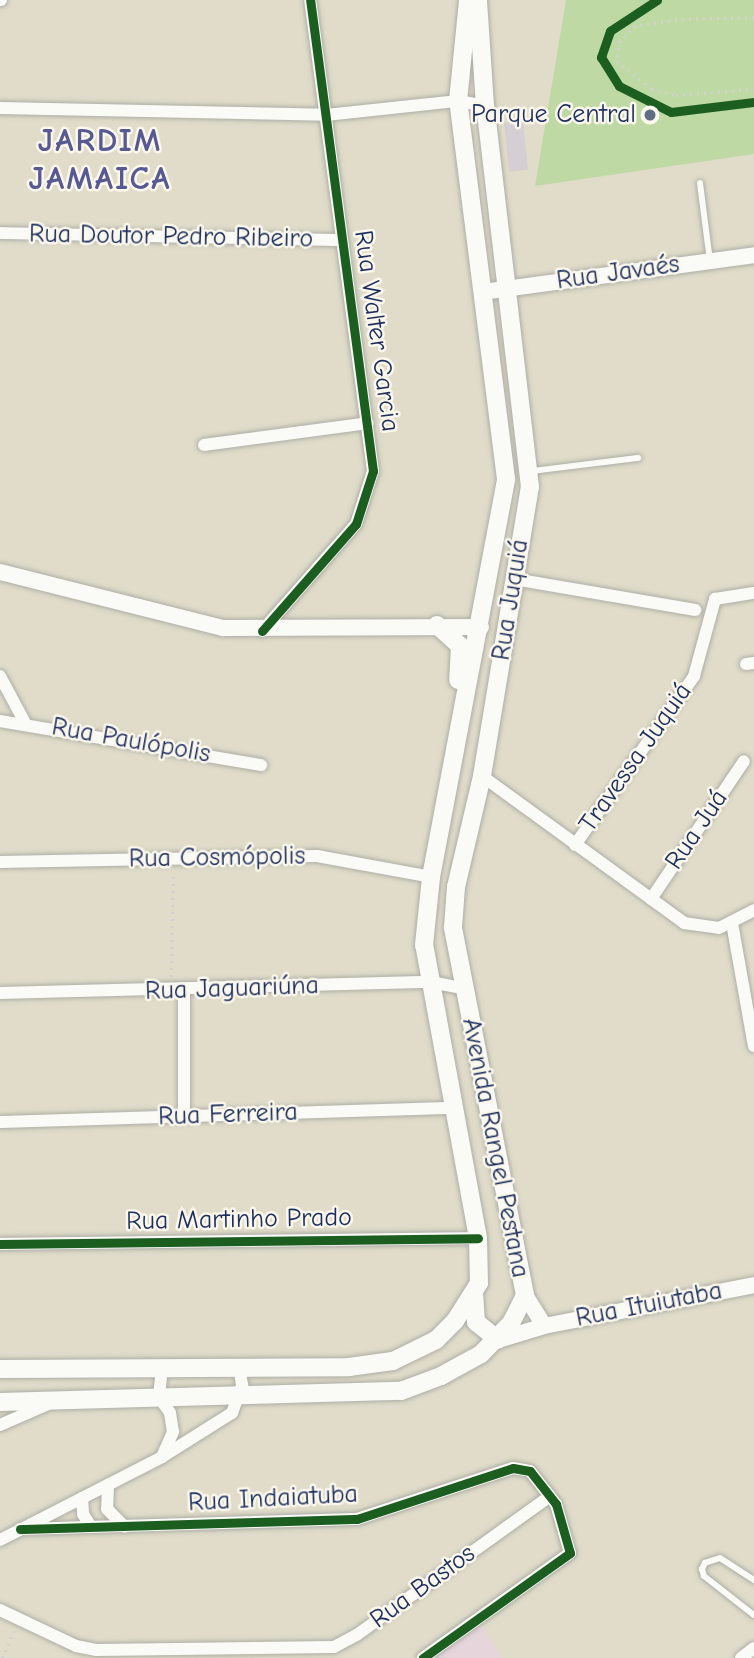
<!DOCTYPE html>
<html>
<head>
<meta charset="utf-8">
<style>
	body { margin:0 }
	#map { position:relative; width:754px; height:1658px; overflow:hidden; background:#e0dcc9; font-family:"Comic Neue",sans-serif }
	div>[style] { position:absolute }
	[style*='--x'] { left:calc(var(--x)*1px); top:calc(var(--y)*1px); width:calc(var(--w)*1px); rotate:calc(var(--a)*1deg) }
	.built>* { inset:0; background:#e6d6dc }
	.green>* { inset:0; background:#bed9a4 }
	.building>* { inset:0; background:#d5ced3; transform-origin:0 0 }
	.path>* { height:2.5px; margin-top:-1.25px; transform-origin:0; background:repeating-linear-gradient(90deg,#d2d1cf 0 2px,transparent 0 7px) }
	.roads { filter:drop-shadow(0 0 2px #aeaea7) drop-shadow(0 0 2px #aeaea7) }
	.service>* { height:6px; margin:-3px; padding:0 3px; transform-origin:3px; border-radius:3px; background:#fafaf7 }
	.minor>* { height:12px; margin:-6px; padding:0 6px; transform-origin:6px; border-radius:6px; background:#fafaf7 }
	.tertiary>* { height:16px; margin:-8px; padding:0 8px; transform-origin:8px; border-radius:8px; background:#fafaf7 }
	.secondary>* { height:18px; margin:-9px; padding:0 9px; transform-origin:9px; border-radius:9px; background:#fafaf7 }
	.cycleway>* { height:9px; margin:-4.5px; padding:0 4.5px; transform-origin:4.5px; border-radius:4.5px; background:#1b5e20 }
	.dots>* { width:19px; height:19px; translate:-50% -50%; box-sizing:border-box; border:4px solid #fbf7ec; border-radius:50% }
	span { translate:-50% -50%; white-space:nowrap; text-align:center; line-height:1.15; -webkit-text-stroke:5px #fbf7ec; paint-order:stroke }
	.poi-label { font-size:26px; color:#1b2f5e }
	.right { translate:-100% -50%; text-align:right }
	.street-label { font-size:26px; color:#1b2f5e }
	.district-label { font-size:33px; color:#575a92; font-weight:700; letter-spacing:2px }
</style>
</head>
<body>
<div id="map">
	<div class="built">
		<i style="clip-path:polygon(481px 1624px,501px 1658px,432px 1658px)"></i>
	</div>
	<div class="green">
		<i style="clip-path:polygon(566px 0,754px 0,754px 154px,535px 186px)"></i>
	</div>
	<div class="building">
		<i style="left:523px;top:121px;width:49px;height:19px;rotate:84deg"></i>
	</div>
	<div class="path">
		<i style="--x:754;--y:18;--w:70;--a:179.2"></i>
		<i style="--x:684;--y:19;--w:49;--a:171.7"></i>
		<i style="--x:636;--y:26;--w:22;--a:137"></i>
		<i style="--x:620;--y:41;--w:20;--a:99"></i>
		<i style="--x:617;--y:61;--w:45;--a:38.7"></i>
		<i style="--x:652;--y:89;--w:25;--a:14"></i>
		<i style="--x:676;--y:95;--w:78;--a:-4.4"></i>
		<i style="--x:171;--y:977;--w:105;--a:-88.9"></i>
		<i style="--x:2;--y:1658;--w:32;--a:-66"></i>
	</div>
	<div class="roads">
		<div class="service">
			<i style="--x:700;--y:183;--w:79;--a:82.7"></i>
			<i style="--x:532;--y:471;--w:107;--a:-7"></i>
			<i style="--x:754;--y:1580;--w:40;--a:-147.1"></i>
			<i style="--x:720;--y:1558;--w:16;--a:162"></i>
			<i style="--x:705;--y:1563;--w:7;--a:117"></i>
			<i style="--x:702;--y:1569;--w:7;--a:74"></i>
			<i style="--x:704;--y:1576;--w:63;--a:38"></i>
		</div>
		<div class="minor">
			<i style="--x:0;--y:0;--w:1;--a:0"></i>
			<i style="--x:0;--y:108;--w:326;--a:1.2"></i>
			<i style="--x:326;--y:115;--w:133;--a:-6.1"></i>
			<i style="--x:458;--y:101;--w:27;--a:10"></i>
			<i style="--x:0;--y:233;--w:342;--a:1.2"></i>
			<i style="--x:204;--y:445;--w:165;--a:-7.6"></i>
			<i style="--x:514;--y:579;--w:184;--a:9.7"></i>
			<i style="--x:262;--y:631;--w:142;--a:-48.7"></i>
			<i style="--x:356;--y:524;--w:56;--a:-72.2"></i>
			<i style="--x:373;--y:471;--w:475;--a:-97.6"></i>
			<i style="--x:746;--y:664;--w:8;--a:-7"></i>
			<i style="--x:0;--y:676;--w:51;--a:61.9"></i>
			<i style="--x:0;--y:721;--w:265;--a:9.6"></i>
			<i style="--x:482;--y:776;--w:250;--a:36"></i>
			<i style="--x:684;--y:923;--w:35;--a:8"></i>
			<i style="--x:719;--y:928;--w:39;--a:-27"></i>
			<i style="--x:575;--y:845;--w:207;--a:-54.8"></i>
			<i style="--x:694;--y:676;--w:80;--a:-74.7"></i>
			<i style="--x:715;--y:599;--w:39;--a:-9"></i>
			<i style="--x:0;--y:862;--w:317;--a:-1.1"></i>
			<i style="--x:317;--y:856;--w:116;--a:10.4"></i>
			<i style="--x:651;--y:899;--w:166;--a:-56"></i>
			<i style="--x:732;--y:923;--w:125;--a:79.9"></i>
			<i style="--x:0;--y:993;--w:431;--a:-1.5"></i>
			<i style="--x:431;--y:982;--w:33;--a:11"></i>
			<i style="--x:184;--y:1116;--w:125;--a:-90"></i>
			<i style="--x:0;--y:1122;--w:456;--a:-1.8"></i>
			<i style="--x:0;--y:1244;--w:478;--a:-0.7"></i>
			<i style="--x:162;--y:1368;--w:29;--a:96"></i>
			<i style="--x:159;--y:1397;--w:19;--a:55"></i>
			<i style="--x:170;--y:1413;--w:19;--a:81"></i>
			<i style="--x:173;--y:1432;--w:27;--a:114"></i>
			<i style="--x:0;--y:1425;--w:52;--a:-23.6"></i>
			<i style="--x:108;--y:1485;--w:24;--a:92"></i>
			<i style="--x:107;--y:1509;--w:25;--a:45"></i>
			<i style="--x:82;--y:1498;--w:16;--a:86"></i>
			<i style="--x:83;--y:1514;--w:15;--a:58"></i>
			<i style="--x:20;--y:1529;--w:337;--a:-1.7"></i>
			<i style="--x:357;--y:1519;--w:164;--a:-18.1"></i>
			<i style="--x:513;--y:1468;--w:17;--a:10"></i>
			<i style="--x:530;--y:1471;--w:42;--a:51.8"></i>
			<i style="--x:556;--y:1504;--w:51;--a:74.1"></i>
			<i style="--x:570;--y:1553;--w:181;--a:144.5"></i>
			<i style="--x:0;--y:1540;--w:182;--a:-27.1"></i>
			<i style="--x:162;--y:1457;--w:83;--a:-32.2"></i>
			<i style="--x:232;--y:1413;--w:30;--a:-70"></i>
			<i style="--x:242;--y:1385;--w:18;--a:-99"></i>
			<i style="--x:0;--y:1610;--w:84;--a:25.3"></i>
			<i style="--x:76;--y:1646;--w:20;--a:11"></i>
			<i style="--x:96;--y:1650;--w:238;--a:-0.7"></i>
			<i style="--x:334;--y:1647;--w:27;--a:-28"></i>
			<i style="--x:358;--y:1634;--w:236;--a:-35.7"></i>
			<i style="--x:741;--y:1658;--w:16;--a:-38"></i>
		</div>
		<div class="tertiary">
			<i style="--x:482;--y:292;--w:275;--a:-7.7"></i>
			<i style="--x:0;--y:572;--w:230;--a:14.1"></i>
			<i style="--x:223;--y:628;--w:258;--a:-0.2"></i>
			<i style="--x:525;--y:1295;--w:36;--a:58"></i>
			<i style="--x:498;--y:1340;--w:48;--a:-16.9"></i>
			<i style="--x:544;--y:1326;--w:214;--a:-11"></i>
		</div>
		<div class="secondary">
			<i style="--x:437;--y:625;--w:31;--a:42"></i>
			<i style="--x:460;--y:646;--w:34;--a:93"></i>
			<i style="--x:474;--y:1293;--w:29;--a:86"></i>
			<i style="--x:476;--y:1322;--w:28;--a:39"></i>
			<i style="--x:0;--y:1369;--w:349;--a:-0.3"></i>
			<i style="--x:349;--y:1367;--w:44;--a:-7.8"></i>
			<i style="--x:393;--y:1361;--w:48;--a:-26"></i>
			<i style="--x:436;--y:1340;--w:27;--a:-45"></i>
			<i style="--x:455;--y:1321;--w:45;--a:-57.7"></i>
			<i style="--x:479;--y:1283;--w:45;--a:-91.3"></i>
			<i style="--x:478;--y:1238;--w:298;--a:-100.4"></i>
			<i style="--x:424;--y:945;--w:68;--a:-84.1"></i>
			<i style="--x:431;--y:877;--w:405;--a:-79.3"></i>
			<i style="--x:506;--y:479;--w:381;--a:-97.2"></i>
			<i style="--x:458;--y:101;--w:101;--a:-84.3"></i>
			<i style="--x:0;--y:1402;--w:401;--a:-1.6"></i>
			<i style="--x:401;--y:1391;--w:43;--a:-20.6"></i>
			<i style="--x:441;--y:1376;--w:46;--a:-28.8"></i>
			<i style="--x:481;--y:1354;--w:43;--a:-45.9"></i>
			<i style="--x:511;--y:1323;--w:31;--a:-63"></i>
			<i style="--x:525;--y:1295;--w:375;--a:-101.1"></i>
			<i style="--x:453;--y:927;--w:40;--a:-85.7"></i>
			<i style="--x:456;--y:887;--w:114;--a:-76.8"></i>
			<i style="--x:482;--y:776;--w:293;--a:-80.6"></i>
			<i style="--x:530;--y:487;--w:384;--a:-96.7"></i>
			<i style="--x:485;--y:106;--w:106;--a:-93.8"></i>
		</div>
	</div>
	<div class="cycleway">
		<i style="--x:657;--y:0;--w:56;--a:146.6"></i>
		<i style="--x:610;--y:31;--w:28;--a:109"></i>
		<i style="--x:601;--y:57;--w:34;--a:58"></i>
		<i style="--x:619;--y:86;--w:58;--a:26.6"></i>
		<i style="--x:671;--y:112;--w:84;--a:-6.9"></i>
		<i style="--x:262;--y:631;--w:142;--a:-48.7"></i>
		<i style="--x:356;--y:524;--w:56;--a:-72.2"></i>
		<i style="--x:373;--y:471;--w:475;--a:-97.6"></i>
		<i style="--x:0;--y:1244;--w:478;--a:-0.7"></i>
		<i style="--x:20;--y:1529;--w:337;--a:-1.7"></i>
		<i style="--x:357;--y:1519;--w:164;--a:-18.1"></i>
		<i style="--x:513;--y:1468;--w:17;--a:10"></i>
		<i style="--x:530;--y:1471;--w:42;--a:51.8"></i>
		<i style="--x:556;--y:1504;--w:51;--a:74.1"></i>
		<i style="--x:570;--y:1553;--w:181;--a:144.5"></i>
	</div>
	<div class="dots">
		<i style="left:650px;top:115px;background:#606c83"></i>
	</div>
	<div class="poi-label">
		<span class="right" style="left:636px;top:115px">Parque Central</span>
	</div>
	<div class="street-label">
		<span style="left:171px;top:237px;rotate:1deg">Rua Doutor Pedro Ribeiro</span>
		<span style="left:618px;top:273px;rotate:-8deg">Rua Javaés</span>
		<span style="left:376px;top:331px;rotate:82deg">Rua Walter Garcia</span>
		<span style="left:511px;top:600px;rotate:-81deg">Rua Juquiá</span>
		<span style="left:131px;top:741px;rotate:10deg">Rua Paulópolis</span>
		<span style="left:636px;top:758px;rotate:-55deg">Travessa Juquiá</span>
		<span style="left:697px;top:830px;rotate:-56deg">Rua Juá</span>
		<span style="left:217px;top:858px;rotate:-1deg">Rua Cosmópolis</span>
		<span style="left:232px;top:989px;rotate:-2deg">Rua Jaguariúna</span>
		<span style="left:228px;top:1115px;rotate:-2deg">Rua Ferreira</span>
		<span style="left:495px;top:1148px;rotate:79deg">Avenida Rangel Pestana</span>
		<span style="left:239px;top:1220px;rotate:-1deg">Rua Martinho Prado</span>
		<span style="left:649px;top:1305px;rotate:-11deg">Rua Ituiutaba</span>
		<span style="left:273px;top:1499px;rotate:-3deg">Rua Indaiatuba</span>
		<span style="left:423px;top:1587px;rotate:-36deg">Rua Bastos</span>
	</div>
	<div class="district-label">
		<span style="left:100px;top:160px">JARDIM<br>JAMAICA</span>
	</div>
</div>
</body>
</html>
